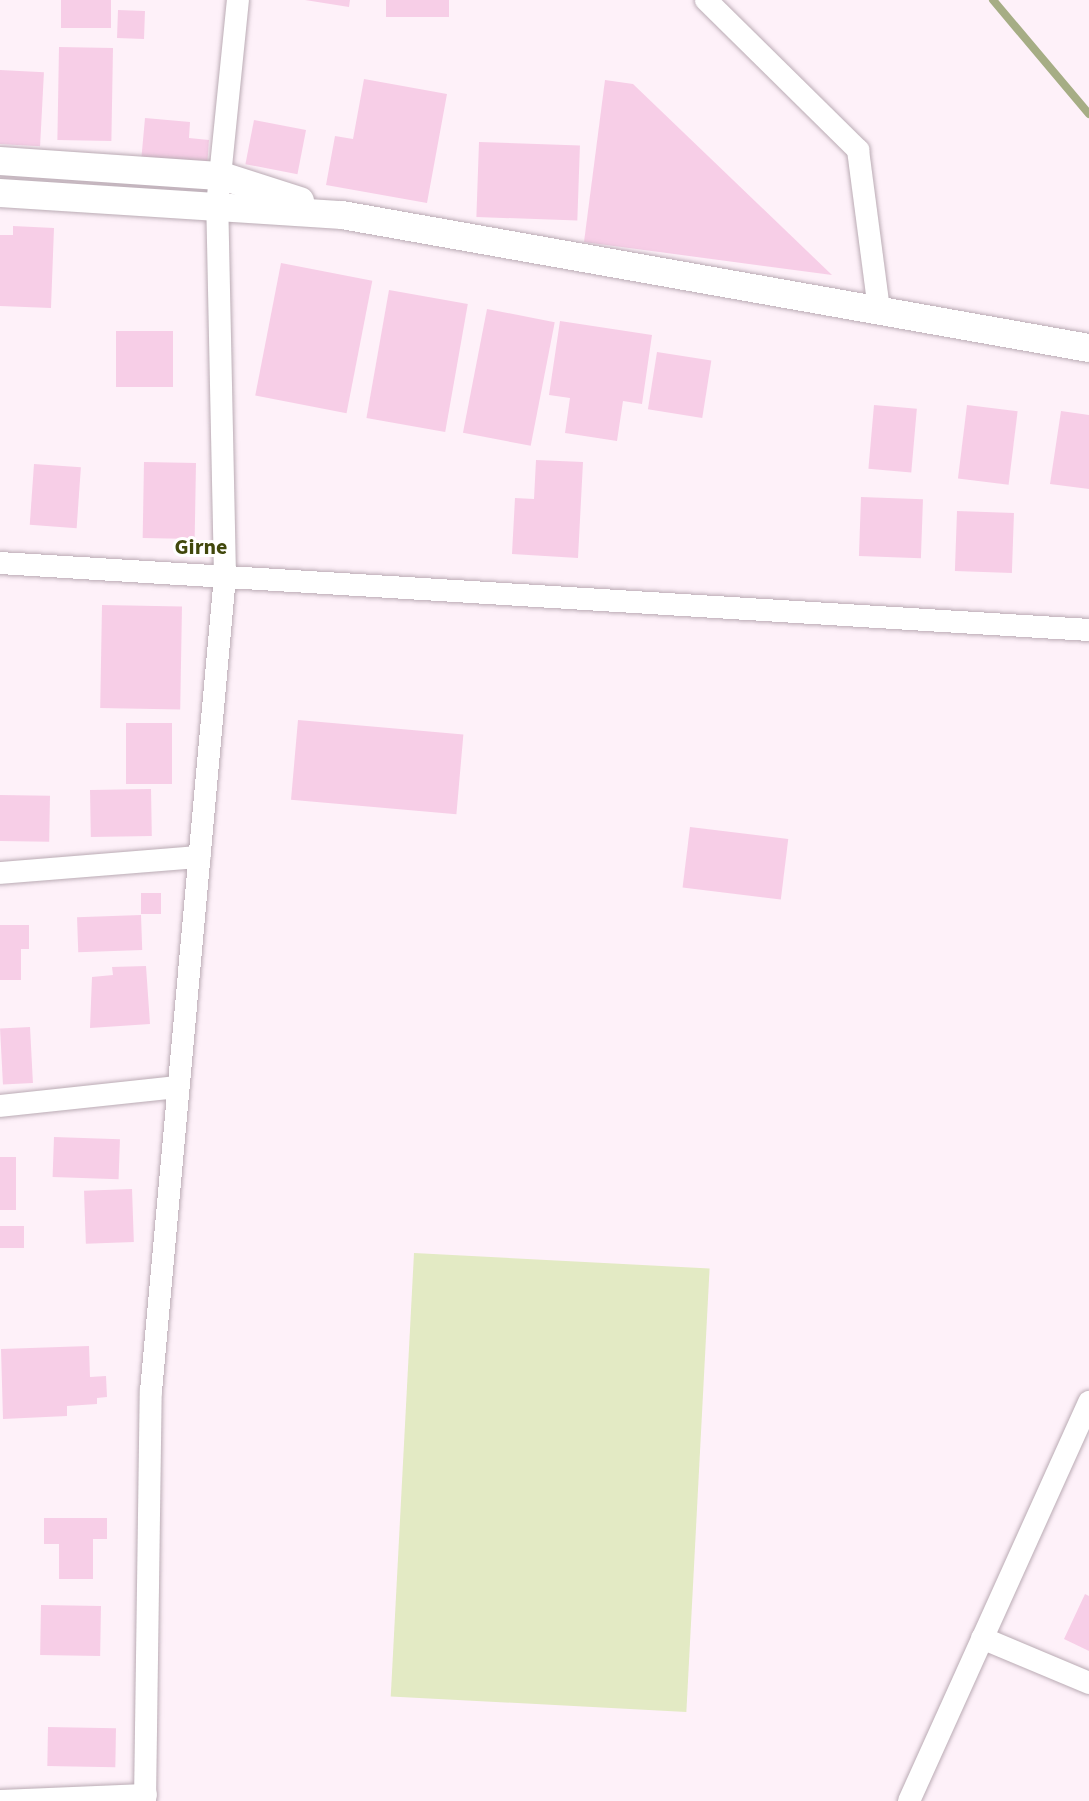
<!DOCTYPE html>
<html>
<head>
<meta charset="utf-8">
<style>
	body { margin:0 }
	#map { position:relative; width:1089px; height:1801px; overflow:hidden; background:#fef1f9; font-family:"Source Sans 3",sans-serif }
	div>[style] { position:absolute }
	[style*='--x'] { left:calc(var(--x)*1px); top:calc(var(--y)*1px); width:calc(var(--w)*1px); rotate:calc(var(--a)*1deg) }
	.green>* { inset:0; background:#e3eac4; transform-origin:0 0 }
	.stream>* { height:8px; margin:-4px; padding:0 4px; transform-origin:4px; border-radius:4px; background:#a6ad85 }
	.building>* { inset:0; background:#f7cee7; transform-origin:0 0 }
	.roads { filter:drop-shadow(0 0 2px #baabb4) drop-shadow(0 0 2px #baabb4) }
	.minor>* { height:22px; margin:-11px; padding:0 11px; transform-origin:11px; border-radius:11px; background:#fff }
	.tertiary>* { height:28px; margin:-14px; padding:0 14px; transform-origin:14px; border-radius:14px; background:#fff }
	span { translate:-50% -50%; white-space:nowrap; text-align:center; line-height:1.15; -webkit-text-stroke:6px #fff; paint-order:stroke }
	.district-label { font-size:22px; color:#41480c; font-weight:700 }
</style>
</head>
<body>
<div id="map">
	<div class="green">
		<i style="left:414px;top:1253px;width:296px;height:444px;rotate:3deg"></i>
	</div>
	<div class="stream">
		<i style="--x:993;--y:0;--w:149;--a:49.9"></i>
	</div>
	<div class="building">
		<i style="left:61px;top:0;width:50px;height:28px"></i>
		<i style="clip-path:polygon(305px 0,350px 0,349px 7px)"></i>
		<i style="left:386px;top:0;width:63px;height:17px"></i>
		<i style="left:118px;top:10px;width:27px;height:28px;rotate:2deg"></i>
		<i style="left:59px;top:47px;width:54px;height:93px;rotate:1deg"></i>
		<i style="left:0;top:70px;width:44px;height:74px;rotate:3deg"></i>
		<i style="clip-path:polygon(364px 79px,447px 94px,427px 203px,326px 185px,335px 136px,353px 139px)"></i>
		<i style="clip-path:polygon(605px 80px,633px 84px,832px 275px,584px 242px)"></i>
		<i style="clip-path:polygon(145px 118px,190px 122px,189px 138px,209px 140px,207px 167px,141px 162px)"></i>
		<i style="left:254px;top:120px;width:53px;height:45px;rotate:11deg"></i>
		<i style="left:479px;top:142px;width:101px;height:75px;rotate:2deg"></i>
		<i style="clip-path:polygon(13px 226px,54px 228px,51px 308px,0 306px,0 235px,13px 235px)"></i>
		<i style="left:281px;top:263px;width:93px;height:135px;rotate:11deg"></i>
		<i style="left:389px;top:290px;width:80px;height:130px;rotate:10deg"></i>
		<i style="left:487px;top:309px;width:69px;height:126px;rotate:11deg"></i>
		<i style="clip-path:polygon(560px 321px,652px 335px,642px 404px,623px 401px,617px 441px,565px 433px,570px 398px,549px 395px)"></i>
		<i style="left:116px;top:331px;width:57px;height:56px"></i>
		<i style="left:657px;top:352px;width:55px;height:58px;rotate:9deg"></i>
		<i style="left:874px;top:405px;width:43px;height:64px;rotate:5deg"></i>
		<i style="left:967px;top:405px;width:51px;height:74px;rotate:7deg"></i>
		<i style="clip-path:polygon(1061px 411px,1089px 415px,1089px 489px,1050px 484px)"></i>
		<i style="clip-path:polygon(536px 460px,583px 462px,578px 558px,512px 554px,515px 498px,534px 499px)"></i>
		<i style="left:144px;top:462px;width:52px;height:76px;rotate:1deg"></i>
		<i style="left:34px;top:464px;width:47px;height:61px;rotate:4deg"></i>
		<i style="left:861px;top:497px;width:62px;height:59px;rotate:2deg"></i>
		<i style="left:957px;top:511px;width:57px;height:60px;rotate:2deg"></i>
		<i style="left:102px;top:605px;width:80px;height:103px;rotate:1deg"></i>
		<i style="left:298px;top:720px;width:166px;height:80px;rotate:5deg"></i>
		<i style="left:126px;top:723px;width:46px;height:61px"></i>
		<i style="left:151px;top:789px;width:47px;height:61px;rotate:89deg"></i>
		<i style="left:0;top:795px;width:50px;height:46px;rotate:1deg"></i>
		<i style="left:690px;top:827px;width:99px;height:61px;rotate:7deg"></i>
		<i style="left:161px;top:893px;width:21px;height:20px;rotate:90deg"></i>
		<i style="left:141px;top:915px;width:35px;height:64px;rotate:88deg"></i>
		<i style="clip-path:polygon(0 925px,29px 925px,29px 949px,21px 949px,21px 980px,0 980px)"></i>
		<i style="clip-path:polygon(146px 966px,150px 1024px,90px 1028px,92px 977px,113px 975px,112px 967px)"></i>
		<i style="left:30px;top:1027px;width:56px;height:30px;rotate:87deg"></i>
		<i style="left:54px;top:1137px;width:66px;height:40px;rotate:2deg"></i>
		<i style="left:0;top:1157px;width:16px;height:53px"></i>
		<i style="left:132px;top:1189px;width:53px;height:48px;rotate:88deg"></i>
		<i style="left:0;top:1226px;width:24px;height:22px"></i>
		<i style="clip-path:polygon(89px 1346px,90px 1377px,106px 1376px,107px 1397px,97px 1398px,97px 1404px,67px 1406px,67px 1416px,3px 1419px,1px 1349px)"></i>
		<i style="clip-path:polygon(44px 1518px,107px 1518px,107px 1539px,93px 1539px,93px 1579px,59px 1579px,59px 1544px,44px 1544px)"></i>
		<i style="clip-path:polygon(1085px 1594px,1089px 1596px,1089px 1651px,1064px 1639px)"></i>
		<i style="left:41px;top:1605px;width:60px;height:50px;rotate:1deg"></i>
		<i style="left:48px;top:1727px;width:68px;height:39px;rotate:1deg"></i>
	</div>
	<div class="roads">
		<div class="minor">
			<i style="--x:706;--y:0;--w:214;--a:44.6"></i>
			<i style="--x:858;--y:150;--w:160;--a:82.5"></i>
			<i style="--x:0;--y:563;--w:1091;--a:3.52"></i>
			<i style="--x:0;--y:873;--w:200;--a:-4.6"></i>
			<i style="--x:0;--y:1106;--w:179;--a:-6.1"></i>
			<i style="--x:982;--y:1638;--w:116;--a:22.8"></i>
			<i style="--x:0;--y:1801;--w:146;--a:-2.4"></i>
			<i style="--x:145;--y:1801;--w:410;--a:-89.2"></i>
			<i style="--x:151;--y:1391;--w:818;--a:-84.81"></i>
			<i style="--x:225;--y:576;--w:370;--a:-91.2"></i>
			<i style="--x:217;--y:206;--w:207;--a:-84.2"></i>
			<i style="--x:909;--y:1801;--w:438;--a:-65.7"></i>
		</div>
		<div class="tertiary">
			<i style="--x:0;--y:161;--w:223;--a:3.9"></i>
			<i style="--x:222;--y:176;--w:82;--a:17.8"></i>
			<i style="--x:0;--y:193;--w:343;--a:3.7"></i>
			<i style="--x:342;--y:215;--w:759;--a:10.1"></i>
		</div>
	</div>
	<div class="district-label">
		<span style="left:201px;top:548px">Girne</span>
	</div>
</div>
</body>
</html>
